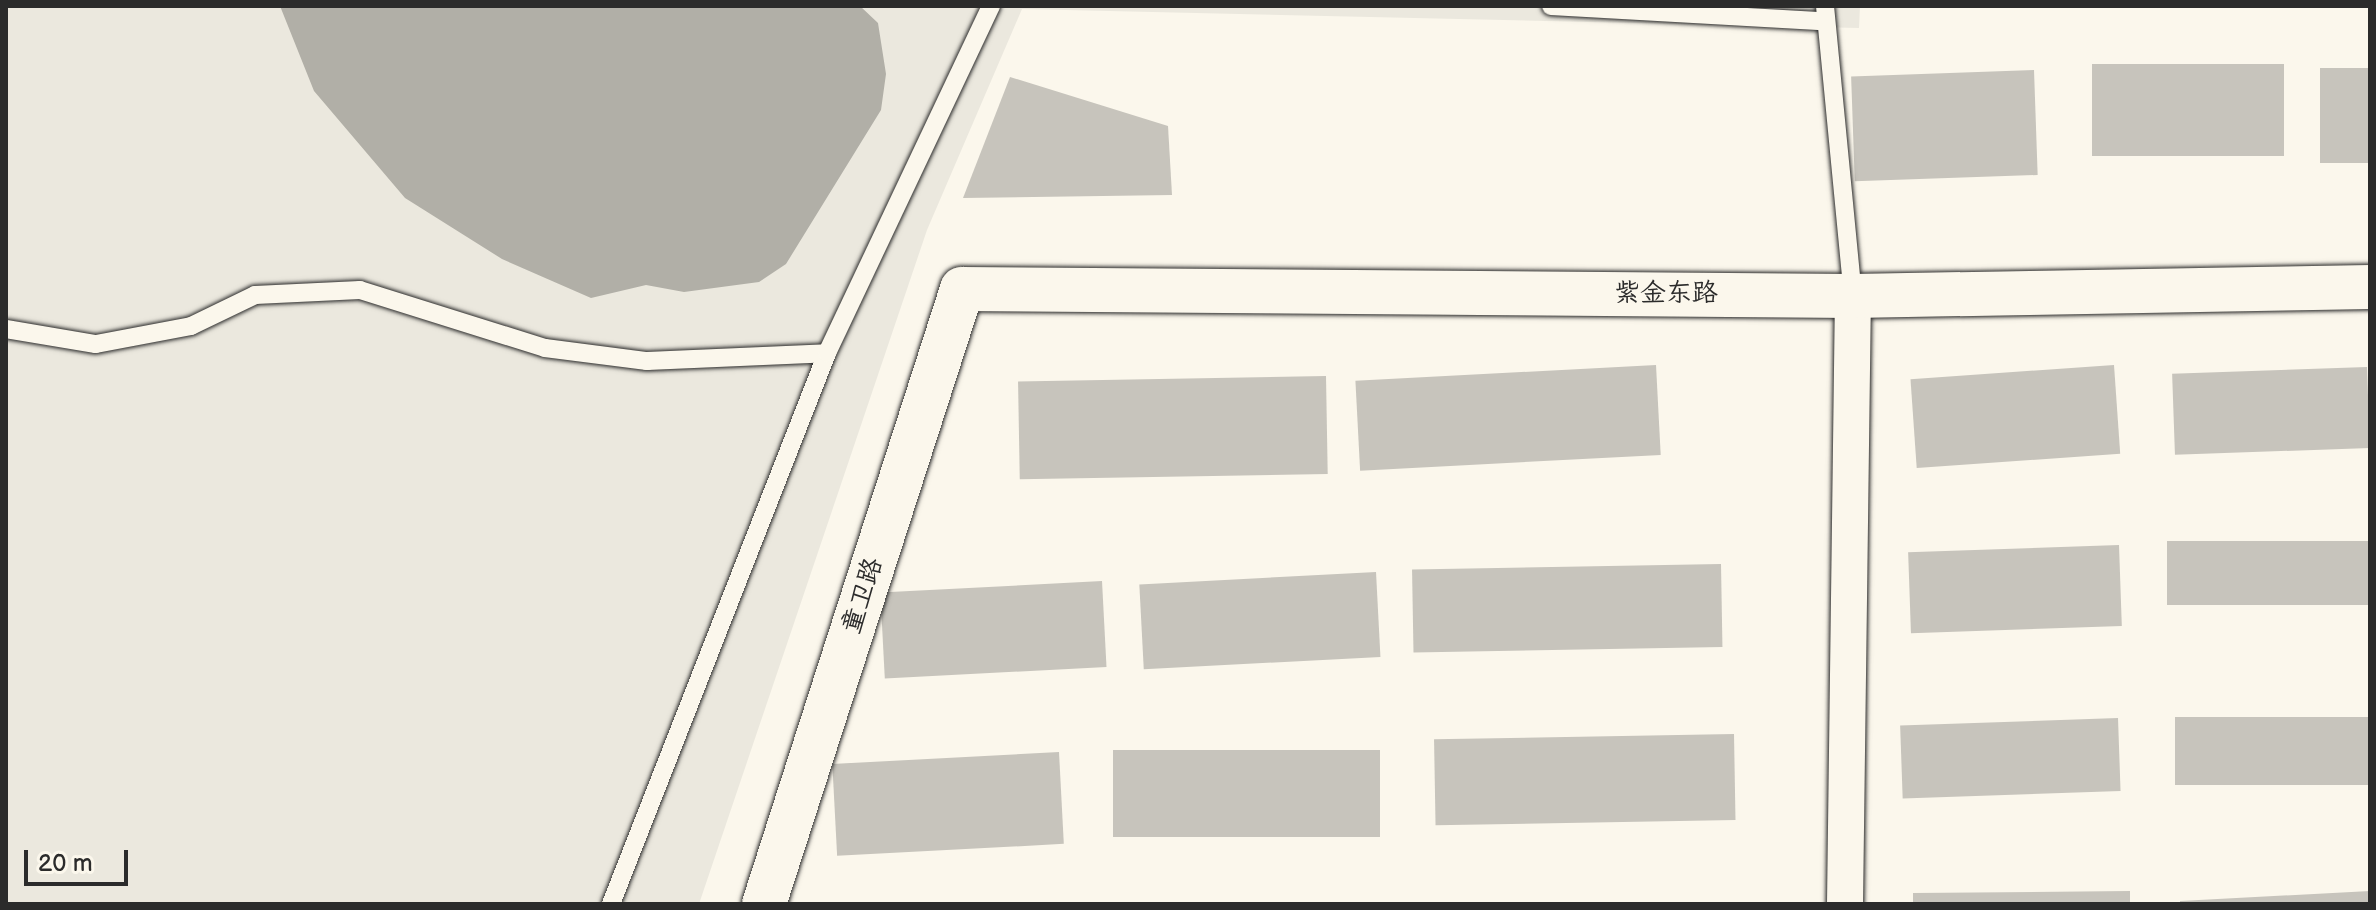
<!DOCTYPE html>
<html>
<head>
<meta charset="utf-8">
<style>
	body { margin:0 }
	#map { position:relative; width:2376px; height:910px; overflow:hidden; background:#fbf7ec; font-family:"Balsamiq Sans","LXGW WenKai TC",sans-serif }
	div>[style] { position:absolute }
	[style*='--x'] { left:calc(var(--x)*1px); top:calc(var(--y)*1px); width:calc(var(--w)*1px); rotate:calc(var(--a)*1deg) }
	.built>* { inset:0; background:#ebe8de }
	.water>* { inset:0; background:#b1afa7 }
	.building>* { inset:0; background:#c7c4bc; transform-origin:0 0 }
	.roads { filter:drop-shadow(0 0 2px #2b2b2b) drop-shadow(0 0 2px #2b2b2b) }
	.service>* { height:18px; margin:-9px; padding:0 9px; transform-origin:9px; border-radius:9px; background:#fbf7ec }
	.minor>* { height:36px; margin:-18px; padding:0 18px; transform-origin:18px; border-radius:18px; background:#fbf7ec }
	.tertiary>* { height:44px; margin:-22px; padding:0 22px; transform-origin:22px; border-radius:22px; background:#fbf7ec }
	span { translate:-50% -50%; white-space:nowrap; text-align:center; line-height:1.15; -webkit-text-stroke:6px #fbf7ec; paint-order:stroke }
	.street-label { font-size:26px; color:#2b2b2b }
	.frame { position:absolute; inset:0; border:8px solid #2b2b2b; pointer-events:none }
	.scale { position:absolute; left:24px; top:850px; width:104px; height:36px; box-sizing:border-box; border:4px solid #2b2b2b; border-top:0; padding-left:10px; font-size:24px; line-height:28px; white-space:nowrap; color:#2b2b2b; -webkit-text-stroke:6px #fbf7ec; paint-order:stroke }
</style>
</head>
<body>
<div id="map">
	<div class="built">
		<i style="clip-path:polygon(6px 6px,1860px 6px,1859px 28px,1022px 9px,927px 230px,699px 904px,6px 904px)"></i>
	</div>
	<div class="water">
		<i style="clip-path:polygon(280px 6px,860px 6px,878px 23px,886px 74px,881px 110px,786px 264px,759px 282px,684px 292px,646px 285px,591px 298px,502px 259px,405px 198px,314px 91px)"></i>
	</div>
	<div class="building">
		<i style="left:2092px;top:64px;width:192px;height:92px"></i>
		<i style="left:2320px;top:68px;width:50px;height:95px"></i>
		<i style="left:2034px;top:70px;width:105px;height:183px;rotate:88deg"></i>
		<i style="clip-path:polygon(1010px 77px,1168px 126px,1172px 195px,963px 198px)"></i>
		<i style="left:1656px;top:365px;width:90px;height:301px;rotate:87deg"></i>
		<i style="left:2114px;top:365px;width:89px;height:204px;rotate:86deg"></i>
		<i style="left:2367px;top:367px;width:81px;height:195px;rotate:88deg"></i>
		<i style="left:1326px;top:376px;width:98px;height:308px;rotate:89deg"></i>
		<i style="left:2370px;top:541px;width:64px;height:203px;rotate:90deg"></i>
		<i style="left:2119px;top:545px;width:81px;height:211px;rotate:88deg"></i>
		<i style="left:1721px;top:564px;width:83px;height:309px;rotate:89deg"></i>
		<i style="left:1376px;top:572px;width:85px;height:237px;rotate:87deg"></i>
		<i style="left:1102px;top:581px;width:86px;height:222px;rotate:87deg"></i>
		<i style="left:2370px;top:717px;width:68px;height:195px;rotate:90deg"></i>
		<i style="left:2118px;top:718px;width:73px;height:218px;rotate:88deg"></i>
		<i style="left:1734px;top:734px;width:86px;height:300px;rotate:89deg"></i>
		<i style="left:1113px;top:750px;width:267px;height:87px"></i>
		<i style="left:1059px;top:752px;width:92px;height:227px;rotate:87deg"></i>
		<i style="clip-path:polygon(2130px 891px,2130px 904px,1913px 904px,1913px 893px)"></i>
		<i style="clip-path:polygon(2370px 891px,2370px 904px,2180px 904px,2180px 901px)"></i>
	</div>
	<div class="roads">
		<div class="service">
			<i style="--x:1551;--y:6;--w:272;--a:3.2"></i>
			<i style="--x:1825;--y:6;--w:291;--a:84.5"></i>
			<i style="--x:6;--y:329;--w:91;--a:9.5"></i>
			<i style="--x:96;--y:344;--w:97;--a:-10.7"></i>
			<i style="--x:191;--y:326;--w:71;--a:-25.8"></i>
			<i style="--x:255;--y:295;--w:105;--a:-2.7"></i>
			<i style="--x:360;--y:290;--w:194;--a:17.4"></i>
			<i style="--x:545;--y:348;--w:103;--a:7.3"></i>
			<i style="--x:647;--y:361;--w:180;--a:-2.5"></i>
			<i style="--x:611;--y:904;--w:592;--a:-68.59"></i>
			<i style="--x:827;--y:353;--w:384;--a:-64.7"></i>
		</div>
		<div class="minor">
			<i style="--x:1845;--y:904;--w:608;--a:-89.25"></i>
		</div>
		<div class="tertiary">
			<i style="--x:764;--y:904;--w:646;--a:-72.15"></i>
			<i style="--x:962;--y:289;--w:891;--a:0.45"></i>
			<i style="--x:1853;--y:296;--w:517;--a:-1"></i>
		</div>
	</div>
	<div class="street-label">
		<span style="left:1666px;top:294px">紫金东路</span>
		<span style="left:863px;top:596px;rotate:-72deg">童卫路</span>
	</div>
	<div class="frame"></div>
	<div class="scale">20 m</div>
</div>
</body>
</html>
